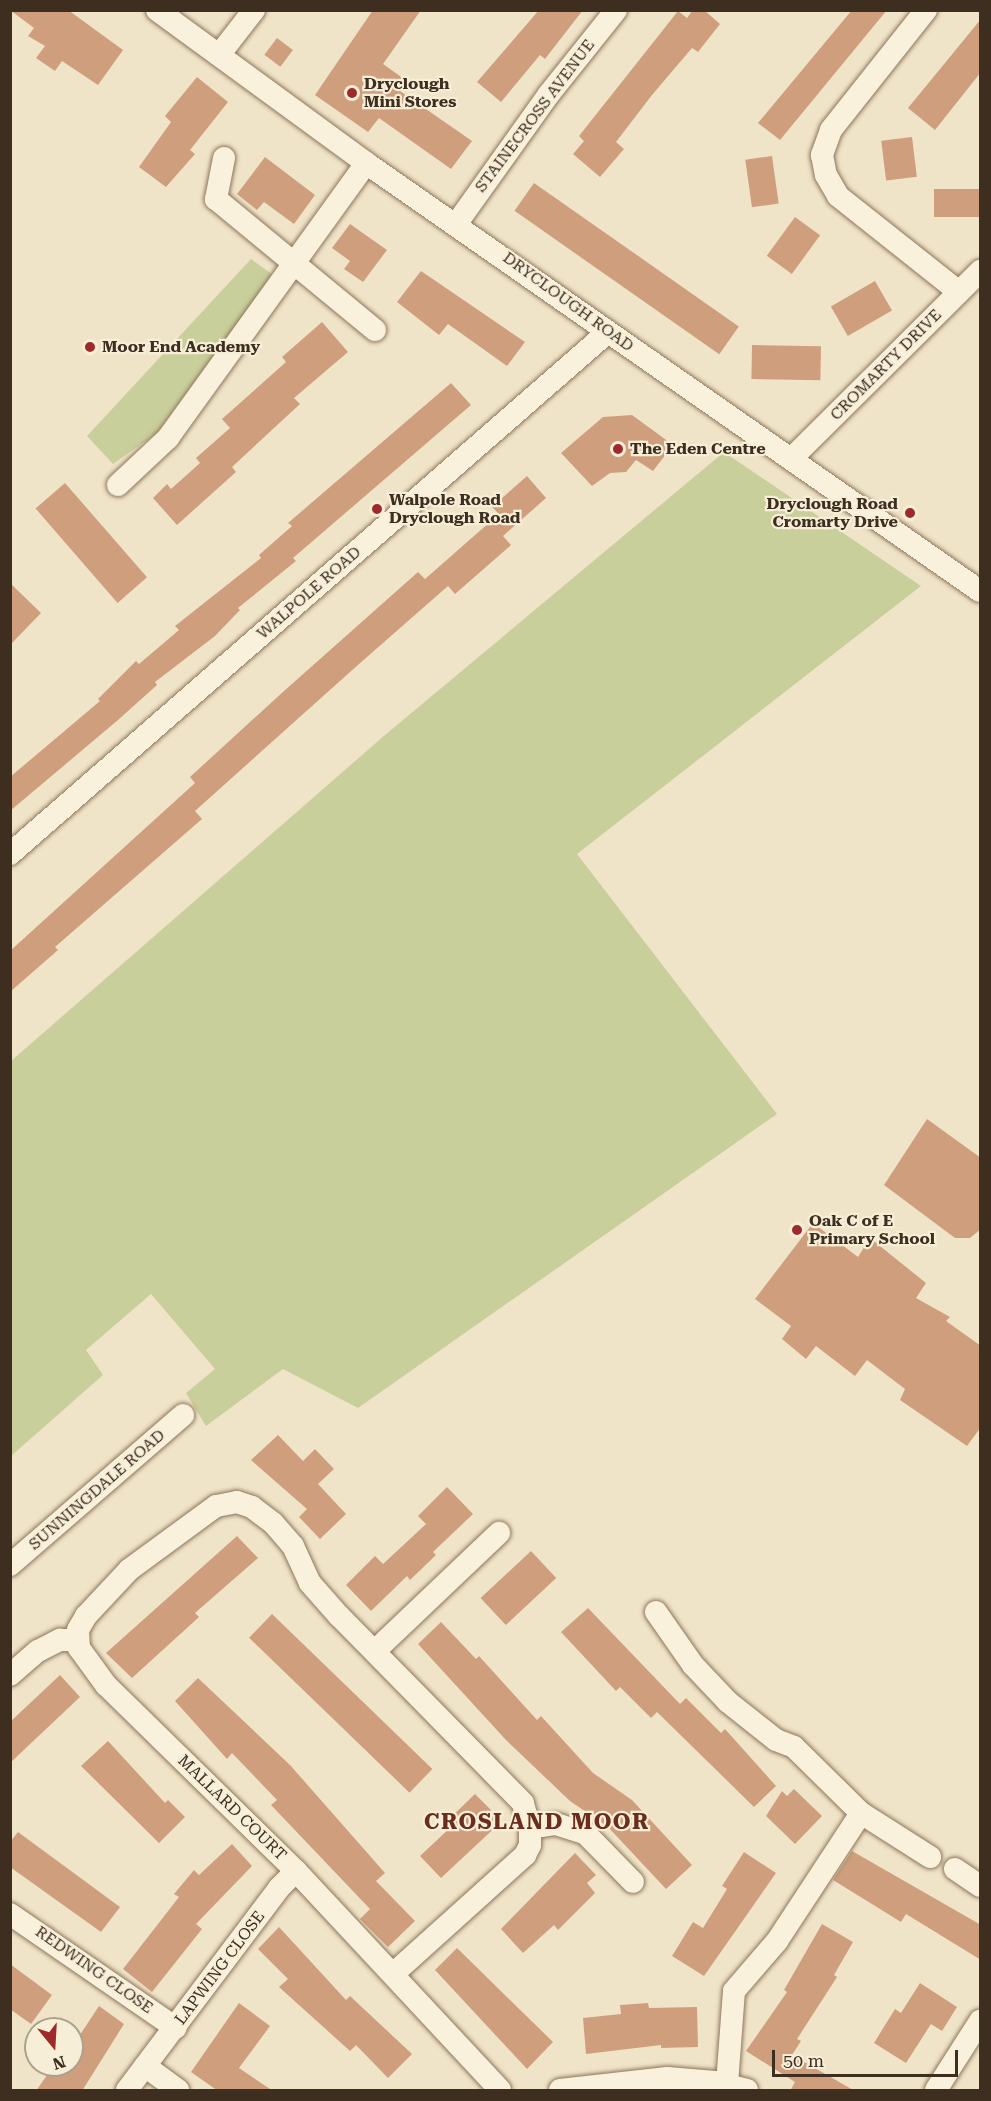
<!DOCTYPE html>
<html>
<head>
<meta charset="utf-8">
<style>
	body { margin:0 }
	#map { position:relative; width:991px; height:2101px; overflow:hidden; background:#f0e4c8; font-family:"Roboto Serif",serif }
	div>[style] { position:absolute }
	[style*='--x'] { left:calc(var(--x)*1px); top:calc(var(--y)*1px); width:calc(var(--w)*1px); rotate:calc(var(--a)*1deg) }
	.green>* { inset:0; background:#c9cf9b }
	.building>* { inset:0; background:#cf9f7d; transform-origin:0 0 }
	.roads { filter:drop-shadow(0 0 2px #8d765c) drop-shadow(0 0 2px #8d765c) }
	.street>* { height:22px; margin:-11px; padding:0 11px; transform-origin:11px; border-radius:11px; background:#faf1dc }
	.dots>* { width:16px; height:16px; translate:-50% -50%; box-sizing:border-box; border:3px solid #f7eed8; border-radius:50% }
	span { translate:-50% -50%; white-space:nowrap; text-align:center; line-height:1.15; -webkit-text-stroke:4.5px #f7eed8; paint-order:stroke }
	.poi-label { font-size:16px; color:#3d2e20; font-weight:700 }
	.left { translate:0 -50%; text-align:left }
	.right { translate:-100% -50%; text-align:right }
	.street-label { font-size:16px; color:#3d2e20 }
	.district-label { font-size:22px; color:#6b2e1e; font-weight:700; letter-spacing:1.5px }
	.frame { position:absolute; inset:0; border:12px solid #3d2e20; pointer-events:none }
	.north { position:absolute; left:24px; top:2017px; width:60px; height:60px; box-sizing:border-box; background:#f7eed8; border:2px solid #ada18e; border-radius:50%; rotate:162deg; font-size:16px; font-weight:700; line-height:24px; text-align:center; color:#3d2e20 }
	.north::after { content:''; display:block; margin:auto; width:21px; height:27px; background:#9e2a2b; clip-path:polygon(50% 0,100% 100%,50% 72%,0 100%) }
	.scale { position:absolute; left:772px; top:2050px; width:186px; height:27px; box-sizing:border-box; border:3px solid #3d2e20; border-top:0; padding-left:8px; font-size:18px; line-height:21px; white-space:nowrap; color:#3d2e20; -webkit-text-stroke:4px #f7eed8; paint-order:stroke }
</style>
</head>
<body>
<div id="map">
	<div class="green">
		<i style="clip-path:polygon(251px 259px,273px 275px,157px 433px,113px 464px,87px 436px)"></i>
		<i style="clip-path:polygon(724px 452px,921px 586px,577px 854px,777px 1114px,358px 1408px,283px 1369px,206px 1426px,186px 1393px,215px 1369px,151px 1294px,86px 1350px,103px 1375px,11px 1456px,11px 1061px,385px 735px)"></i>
	</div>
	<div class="building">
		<i style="clip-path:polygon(10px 10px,68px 10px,123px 50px,98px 85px,62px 61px,55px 71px,36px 58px,45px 46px,28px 36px,34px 28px)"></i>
		<i style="clip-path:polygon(373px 10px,421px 10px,383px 64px,407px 81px,400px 91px,472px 141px,451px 169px,379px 118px,368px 132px,315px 95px)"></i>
		<i style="clip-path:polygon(539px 10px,583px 10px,545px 59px,540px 55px,501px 102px,477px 82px)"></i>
		<i style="clip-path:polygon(693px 10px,704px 10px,720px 24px,698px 52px,692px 48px,652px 95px,616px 142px,624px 149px,600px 177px,573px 154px,584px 141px,579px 136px,678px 11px,687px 18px)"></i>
		<i style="clip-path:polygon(852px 10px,887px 10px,780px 140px,758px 123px)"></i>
		<i style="clip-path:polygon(981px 19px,981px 72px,935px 130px,908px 108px)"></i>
		<i style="left:277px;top:38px;width:20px;height:21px;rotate:37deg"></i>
		<i style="clip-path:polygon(197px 77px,228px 102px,190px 150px,195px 154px,166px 187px,139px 167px,171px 122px,165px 116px)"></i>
		<i style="left:912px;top:137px;width:40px;height:31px;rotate:83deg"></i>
		<i style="left:772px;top:156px;width:48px;height:27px;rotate:82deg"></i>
		<i style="clip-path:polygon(265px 157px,315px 195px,294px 224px,264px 202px,257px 210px,237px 194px)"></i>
		<i style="left:534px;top:183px;width:250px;height:34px;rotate:35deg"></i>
		<i style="left:981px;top:189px;width:28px;height:47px;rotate:90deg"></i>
		<i style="left:795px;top:217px;width:31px;height:48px;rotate:36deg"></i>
		<i style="clip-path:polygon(350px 224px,387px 250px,363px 282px,344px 269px,350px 261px,332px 248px)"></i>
		<i style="clip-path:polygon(421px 271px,525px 342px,507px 366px,448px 324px,439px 335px,397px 302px)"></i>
		<i style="left:875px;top:281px;width:34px;height:51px;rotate:60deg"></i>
		<i style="clip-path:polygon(322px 322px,348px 352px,294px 398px,300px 404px,232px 467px,236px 472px,177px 525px,153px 498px,167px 484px,171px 489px,200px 463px,196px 458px,230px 428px,222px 419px,286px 362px,282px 357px)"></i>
		<i style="left:752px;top:345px;width:69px;height:34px;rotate:1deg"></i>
		<i style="clip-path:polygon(451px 383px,471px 405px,293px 558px,296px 561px,238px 608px,240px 610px,215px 636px,155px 682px,157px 685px,118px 720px,10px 811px,10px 777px,100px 701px,98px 699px,136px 661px,139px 664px,179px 630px,175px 626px,261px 558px,259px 555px,292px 526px,288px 523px)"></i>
		<i style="clip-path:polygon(632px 415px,673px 445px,653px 471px,636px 460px,626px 472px,610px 473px,592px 486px,561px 453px,603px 417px)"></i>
		<i style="clip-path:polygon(527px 476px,546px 498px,503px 536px,511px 545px,455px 594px,448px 586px,359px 664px,195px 811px,202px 819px,55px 947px,58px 950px,10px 992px,10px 951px,195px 783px,190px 777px,284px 691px,418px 572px,425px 579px,499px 514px,492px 507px)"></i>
		<i style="left:65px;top:483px;width:125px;height:39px;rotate:49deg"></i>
		<i style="clip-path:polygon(10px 583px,41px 613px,10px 645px)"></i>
		<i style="clip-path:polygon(927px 1119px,981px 1158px,981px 1229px,970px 1238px,955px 1238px,884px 1185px)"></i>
		<i style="clip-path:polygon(813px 1223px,858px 1257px,870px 1238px,926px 1283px,916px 1298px,950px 1317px,946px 1321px,981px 1346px,981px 1427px,967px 1446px,900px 1400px,905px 1389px,867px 1360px,855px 1376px,816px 1346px,806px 1359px,782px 1339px,791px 1326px,755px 1299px)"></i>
		<i style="clip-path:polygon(278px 1435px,303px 1461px,315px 1449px,334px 1469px,318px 1484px,346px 1514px,320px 1539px,299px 1517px,307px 1509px,251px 1460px)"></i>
		<i style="clip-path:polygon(447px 1487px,473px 1514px,433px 1552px,436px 1555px,410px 1580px,407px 1576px,371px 1611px,346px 1585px,375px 1556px,383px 1564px,426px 1524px,418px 1516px)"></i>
		<i style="clip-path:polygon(237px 1536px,258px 1558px,195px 1613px,199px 1617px,132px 1678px,106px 1653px)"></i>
		<i style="left:531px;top:1551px;width:37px;height:69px;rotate:47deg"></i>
		<i style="clip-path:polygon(588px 1608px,680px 1704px,686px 1698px,721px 1733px,725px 1729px,776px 1786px,754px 1807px,657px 1712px,651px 1718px,620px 1687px,616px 1691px,561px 1632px)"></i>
		<i style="left:272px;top:1614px;width:223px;height:33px;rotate:44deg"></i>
		<i style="clip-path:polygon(441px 1622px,476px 1659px,479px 1656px,537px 1720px,541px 1716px,593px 1773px,632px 1800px,692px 1865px,666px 1889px,608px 1827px,570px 1801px,506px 1740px,418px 1644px)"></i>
		<i style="clip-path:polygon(60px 1675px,80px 1697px,10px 1763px,10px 1722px)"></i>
		<i style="clip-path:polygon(198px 1678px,290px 1765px,385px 1873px,376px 1881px,415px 1921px,388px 1947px,360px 1919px,370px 1909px,271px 1805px,277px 1800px,232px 1753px,227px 1759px,175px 1701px)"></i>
		<i style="clip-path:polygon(108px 1741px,165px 1803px,168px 1800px,185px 1817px,159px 1843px,81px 1766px)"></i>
		<i style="clip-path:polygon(794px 1789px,822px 1816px,795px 1844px,766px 1816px,782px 1791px,787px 1796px)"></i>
		<i style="clip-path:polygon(475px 1794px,502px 1821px,441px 1878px,420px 1856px,452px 1826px,447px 1821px)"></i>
		<i style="clip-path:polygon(18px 1832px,120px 1907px,101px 1932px,10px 1867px,10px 1842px)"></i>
		<i style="clip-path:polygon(232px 1844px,252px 1866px,196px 1924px,202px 1929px,152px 1992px,123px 1969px,179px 1897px,174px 1894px,194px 1870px,199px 1875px)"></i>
		<i style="clip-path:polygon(852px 1851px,981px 1925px,981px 1960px,906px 1914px,901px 1922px,833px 1880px)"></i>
		<i style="clip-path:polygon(744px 1852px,776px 1873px,704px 1976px,672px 1956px,693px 1922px,703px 1928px,727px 1889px,722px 1886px)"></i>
		<i style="clip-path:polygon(575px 1853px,596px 1875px,587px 1883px,595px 1893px,558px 1930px,554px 1925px,523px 1953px,501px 1929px)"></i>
		<i style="clip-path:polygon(822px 1924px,853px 1942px,834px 1975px,837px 1977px,797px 2039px,801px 2041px,792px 2055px,855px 2091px,790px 2091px,795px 2082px,746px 2051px,787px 1992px,784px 1990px)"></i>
		<i style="clip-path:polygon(279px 1927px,346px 2000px,350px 1996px,412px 2054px,388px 2078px,356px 2045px,350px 2051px,279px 1987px,288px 1979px,258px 1949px)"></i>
		<i style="clip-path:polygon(457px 1948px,553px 2042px,527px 2069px,435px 1970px)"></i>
		<i style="clip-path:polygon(10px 1964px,52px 1995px,31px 2024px,10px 2009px)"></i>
		<i style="clip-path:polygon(920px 1983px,957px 2007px,942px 2031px,931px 2024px,906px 2063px,874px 2043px,895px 2009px,901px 2013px)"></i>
		<i style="clip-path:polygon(239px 2003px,270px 2026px,239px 2068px,273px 2091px,218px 2091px,191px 2072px)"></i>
		<i style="clip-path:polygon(648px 2003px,649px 2008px,697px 2007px,698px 2047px,661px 2048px,661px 2045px,586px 2054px,583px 2018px,621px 2014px,620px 2005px)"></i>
		<i style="clip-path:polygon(99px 2006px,124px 2024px,82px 2091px,36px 2091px,54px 2065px,72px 2065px,72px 2047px)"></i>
	</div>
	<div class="roads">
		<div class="street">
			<i style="--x:157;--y:10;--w:259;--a:36.2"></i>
			<i style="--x:366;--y:163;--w:748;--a:34.88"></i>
			<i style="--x:926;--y:10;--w:153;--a:128.4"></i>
			<i style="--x:831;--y:130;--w:27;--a:110"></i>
			<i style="--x:822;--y:155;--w:20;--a:79"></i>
			<i style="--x:826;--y:175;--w:24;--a:60"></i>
			<i style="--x:838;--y:196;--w:153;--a:38.4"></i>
			<i style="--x:219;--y:55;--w:57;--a:-52.1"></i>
			<i style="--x:224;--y:158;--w:42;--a:101"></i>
			<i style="--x:216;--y:199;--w:206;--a:39.5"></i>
			<i style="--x:457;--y:223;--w:158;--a:-54.5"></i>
			<i style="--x:549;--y:94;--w:107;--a:-51.4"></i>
			<i style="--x:791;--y:459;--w:267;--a:-44.8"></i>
			<i style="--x:118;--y:485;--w:69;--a:-43.2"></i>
			<i style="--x:168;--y:438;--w:339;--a:-54.2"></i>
			<i style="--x:10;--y:854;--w:794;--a:-41.12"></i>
			<i style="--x:10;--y:1565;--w:229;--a:-40.9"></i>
			<i style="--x:656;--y:1612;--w:65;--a:55.1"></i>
			<i style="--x:693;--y:1665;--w:51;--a:46.6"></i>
			<i style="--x:728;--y:1702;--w:61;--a:38.4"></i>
			<i style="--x:776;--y:1740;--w:19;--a:21"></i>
			<i style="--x:794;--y:1747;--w:94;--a:44.6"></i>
			<i style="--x:861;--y:1813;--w:82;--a:32.5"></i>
			<i style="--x:376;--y:1650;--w:170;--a:-43.6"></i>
			<i style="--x:10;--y:1675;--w:37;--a:-41"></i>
			<i style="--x:38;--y:1651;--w:25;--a:-27"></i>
			<i style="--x:60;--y:1640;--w:17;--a:0"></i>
			<i style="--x:530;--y:1828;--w:26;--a:-9"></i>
			<i style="--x:556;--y:1824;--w:32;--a:18"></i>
			<i style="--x:586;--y:1834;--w:67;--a:45.6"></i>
			<i style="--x:955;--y:1869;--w:30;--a:34"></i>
			<i style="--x:10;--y:1914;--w:201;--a:34.5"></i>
			<i style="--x:393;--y:1974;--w:178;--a:-42"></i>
			<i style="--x:525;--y:1855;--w:11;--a:-63"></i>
			<i style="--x:530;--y:1845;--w:17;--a:-90"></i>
			<i style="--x:530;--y:1828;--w:26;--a:-106"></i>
			<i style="--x:523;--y:1803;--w:262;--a:-134.5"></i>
			<i style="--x:339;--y:1616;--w:44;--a:-131.3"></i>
			<i style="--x:310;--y:1583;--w:41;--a:-114.7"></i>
			<i style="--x:293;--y:1546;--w:30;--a:-131"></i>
			<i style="--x:273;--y:1523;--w:26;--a:-143"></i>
			<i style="--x:252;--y:1507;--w:16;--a:-162"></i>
			<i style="--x:237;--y:1502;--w:21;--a:169"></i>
			<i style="--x:216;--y:1506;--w:108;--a:143.7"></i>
			<i style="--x:129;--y:1570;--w:63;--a:133.1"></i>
			<i style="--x:86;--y:1616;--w:16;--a:120"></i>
			<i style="--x:78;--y:1630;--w:18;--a:87"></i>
			<i style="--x:79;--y:1648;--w:46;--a:53.9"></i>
			<i style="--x:106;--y:1685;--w:266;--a:44.4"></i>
			<i style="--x:296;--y:1871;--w:299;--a:47"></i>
			<i style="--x:145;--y:2066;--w:41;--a:36"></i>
			<i style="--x:727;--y:2084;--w:93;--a:-85.7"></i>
			<i style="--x:734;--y:1991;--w:66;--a:-49.3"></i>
			<i style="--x:777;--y:1941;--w:153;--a:-56.7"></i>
			<i style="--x:127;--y:2090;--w:253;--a:-53"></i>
			<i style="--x:279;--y:1888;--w:24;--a:-45"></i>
			<i style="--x:560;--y:2090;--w:108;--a:-6.4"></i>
			<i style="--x:667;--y:2078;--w:48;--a:4.8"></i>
			<i style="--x:715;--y:2082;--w:33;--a:14"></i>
			<i style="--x:936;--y:2090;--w:82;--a:-57.5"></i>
		</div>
	</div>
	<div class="dots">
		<i style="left:352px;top:93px;background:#9e2a2b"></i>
		<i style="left:90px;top:347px;background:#9e2a2b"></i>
		<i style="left:618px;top:449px;background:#9e2a2b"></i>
		<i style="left:377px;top:509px;background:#9e2a2b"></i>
		<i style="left:910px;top:513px;background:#9e2a2b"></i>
		<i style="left:797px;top:1230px;background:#9e2a2b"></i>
	</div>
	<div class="poi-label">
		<span class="left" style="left:364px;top:93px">Dryclough<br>Mini Stores</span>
		<span class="left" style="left:102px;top:347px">Moor End Academy</span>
		<span class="left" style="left:630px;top:449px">The Eden Centre</span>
		<span class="left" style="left:389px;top:509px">Walpole Road<br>Dryclough Road</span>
		<span class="right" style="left:898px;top:513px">Dryclough Road<br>Cromarty Drive</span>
		<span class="left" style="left:809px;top:1230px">Oak C of E<br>Primary School</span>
	</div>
	<div class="street-label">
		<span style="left:535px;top:116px;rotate:-53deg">STAINECROSS AVENUE</span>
		<span style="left:568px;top:302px;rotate:36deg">DRYCLOUGH ROAD</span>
		<span style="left:886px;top:365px;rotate:-45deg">CROMARTY DRIVE</span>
		<span style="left:309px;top:593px;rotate:-41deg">WALPOLE ROAD</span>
		<span style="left:97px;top:1490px;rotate:-41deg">SUNNINGDALE ROAD</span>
		<span style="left:232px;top:1808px;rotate:44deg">MALLARD COURT</span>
		<span style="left:220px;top:1968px;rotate:-53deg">LAPWING CLOSE</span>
		<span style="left:94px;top:1970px;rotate:35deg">REDWING CLOSE</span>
	</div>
	<div class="district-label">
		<span style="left:537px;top:1822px">CROSLAND MOOR</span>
	</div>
	<div class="frame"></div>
	<div class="north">N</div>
	<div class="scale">50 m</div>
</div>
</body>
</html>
